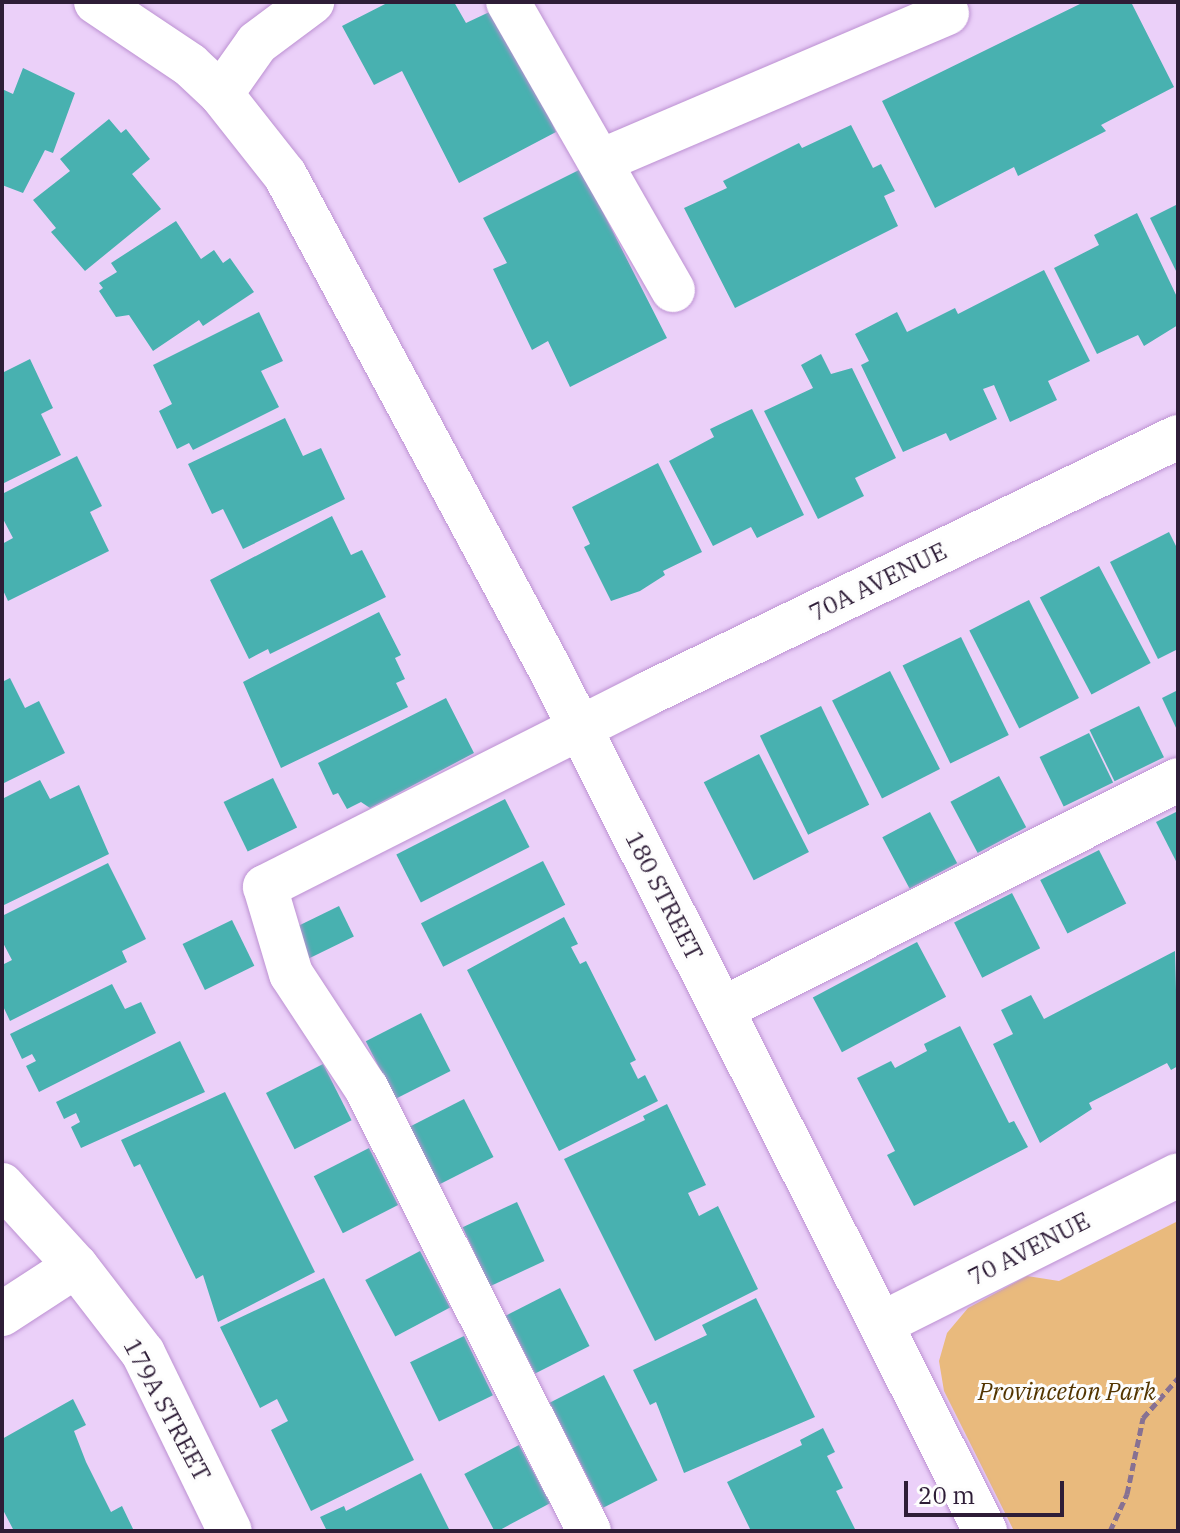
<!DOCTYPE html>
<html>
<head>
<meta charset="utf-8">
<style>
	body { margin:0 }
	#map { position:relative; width:1180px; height:1533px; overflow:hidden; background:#ebd0f9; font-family:"IBM Plex Serif",serif }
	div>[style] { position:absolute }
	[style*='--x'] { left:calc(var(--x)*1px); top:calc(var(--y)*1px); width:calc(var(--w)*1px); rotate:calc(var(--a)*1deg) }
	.green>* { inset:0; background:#e9ba7d }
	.building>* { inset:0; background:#48b1b0; transform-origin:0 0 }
	.path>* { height:5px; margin-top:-2.5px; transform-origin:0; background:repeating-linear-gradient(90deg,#877192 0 8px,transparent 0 12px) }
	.roads { filter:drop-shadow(0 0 2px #bc91d2) drop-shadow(0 0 2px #bc91d2) }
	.minor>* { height:44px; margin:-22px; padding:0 22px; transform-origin:22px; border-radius:22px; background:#fff }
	span { translate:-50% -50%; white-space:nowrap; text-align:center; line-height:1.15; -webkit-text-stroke:6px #fdfdfd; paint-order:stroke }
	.street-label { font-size:24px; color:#2e1d37 }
	.park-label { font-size:24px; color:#533500; font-style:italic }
	.frame { position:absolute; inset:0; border:4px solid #2e1d37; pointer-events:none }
	.scale { position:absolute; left:904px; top:1481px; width:160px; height:36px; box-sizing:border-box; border:4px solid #2e1d37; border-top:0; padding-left:10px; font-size:24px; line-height:28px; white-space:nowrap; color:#2e1d37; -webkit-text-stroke:6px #fdfdfd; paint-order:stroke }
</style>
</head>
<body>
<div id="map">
	<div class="green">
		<i style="clip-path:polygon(1178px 1221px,1178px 1531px,1014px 1531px,944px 1391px,939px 1361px,947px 1333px,968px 1308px,1027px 1276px,1059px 1281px)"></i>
	</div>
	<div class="building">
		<i style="clip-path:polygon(389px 2px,454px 2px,466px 23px,500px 7px,556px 132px,459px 183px,402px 71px,374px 85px,342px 26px)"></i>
		<i style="clip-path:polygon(1084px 2px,1131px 2px,1174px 87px,1101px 125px,1106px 131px,1018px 176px,1014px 167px,935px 208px,882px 101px)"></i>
		<i style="clip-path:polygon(23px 68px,75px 93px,53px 153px,45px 150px,23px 193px,2px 185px,2px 89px,13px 94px)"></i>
		<i style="clip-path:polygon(109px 119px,121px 133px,126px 129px,150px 159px,132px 174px,161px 209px,85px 271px,51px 232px,56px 228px,33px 200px,70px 171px,60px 159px)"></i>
		<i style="clip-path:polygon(851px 125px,873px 168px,881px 164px,895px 191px,884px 196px,898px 226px,735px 308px,684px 208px,727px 188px,723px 181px,799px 143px,802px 148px)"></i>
		<i style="clip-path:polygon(581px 169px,667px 338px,570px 387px,548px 341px,532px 350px,493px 269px,507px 263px,483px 218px)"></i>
		<i style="clip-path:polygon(1178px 204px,1178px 275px,1150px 218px)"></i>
		<i style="clip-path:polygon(1137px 213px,1178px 299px,1178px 325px,1144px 346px,1138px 335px,1097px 354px,1054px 268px,1099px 245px,1094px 235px)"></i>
		<i style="clip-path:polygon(176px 221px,201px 259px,214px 250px,223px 263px,230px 258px,254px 292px,203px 326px,199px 320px,153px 351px,129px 315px,116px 317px,99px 291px,103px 288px,99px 283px,117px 272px,111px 263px)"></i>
		<i style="clip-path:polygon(1044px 270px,1090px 361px,1048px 381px,1057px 400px,1010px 422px,994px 385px,983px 389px,997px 419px,950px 441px,946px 433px,903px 452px,861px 365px,869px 361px,855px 334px,897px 312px,907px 332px,955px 308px,958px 314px)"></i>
		<i style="clip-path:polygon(259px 312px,283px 361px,261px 371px,279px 407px,193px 450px,189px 443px,177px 449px,159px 411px,172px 404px,153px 365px)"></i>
		<i style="clip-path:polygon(821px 354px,831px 374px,852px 368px,896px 458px,855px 478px,864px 496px,818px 519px,764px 411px,813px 388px,801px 365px)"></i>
		<i style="clip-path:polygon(30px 359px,53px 408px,41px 414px,61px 455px,2px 484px,2px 373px)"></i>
		<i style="clip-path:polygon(752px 409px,804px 515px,757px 538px,751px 527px,713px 546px,669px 461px,714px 437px,710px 429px)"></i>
		<i style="clip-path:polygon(285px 418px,303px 456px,321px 448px,345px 499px,243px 549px,223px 509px,212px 514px,188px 464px)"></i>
		<i style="clip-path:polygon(77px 456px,102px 506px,90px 512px,109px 551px,8px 601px,2px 588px,2px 544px,13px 538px,2px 517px,2px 494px)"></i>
		<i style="clip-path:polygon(658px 463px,702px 552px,663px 571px,665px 575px,640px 591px,611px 601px,584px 547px,590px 544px,572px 507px)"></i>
		<i style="clip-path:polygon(332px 516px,351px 555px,362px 550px,386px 597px,270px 654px,268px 649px,249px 659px,210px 580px)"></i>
		<i style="clip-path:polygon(1169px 532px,1178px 550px,1178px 649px,1158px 659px,1110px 562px)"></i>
		<i style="left:1099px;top:566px;width:110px;height:67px;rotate:62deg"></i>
		<i style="left:1029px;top:600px;width:110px;height:67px;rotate:63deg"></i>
		<i style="clip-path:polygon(379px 612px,401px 655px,395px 658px,405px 679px,396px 683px,408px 707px,281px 768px,243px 682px)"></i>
		<i style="left:961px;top:637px;width:109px;height:65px;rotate:64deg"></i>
		<i style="left:890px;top:671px;width:110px;height:65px;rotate:63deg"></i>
		<i style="clip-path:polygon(10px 678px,25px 708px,39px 701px,65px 753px,2px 784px,2px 682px)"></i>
		<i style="clip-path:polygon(1178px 690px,1178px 732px,1162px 698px)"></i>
		<i style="clip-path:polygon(446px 698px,474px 753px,370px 808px,361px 802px,347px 809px,338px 793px,333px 795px,318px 763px)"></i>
		<i style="left:821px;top:706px;width:110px;height:68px;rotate:64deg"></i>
		<i style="left:1139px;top:706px;width:57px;height:55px;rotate:64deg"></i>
		<i style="left:1089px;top:733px;width:55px;height:55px;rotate:64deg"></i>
		<i style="left:759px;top:754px;width:110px;height:62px;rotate:63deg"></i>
		<i style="left:999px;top:776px;width:58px;height:55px;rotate:62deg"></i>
		<i style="left:273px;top:778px;width:55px;height:55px;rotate:64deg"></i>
		<i style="clip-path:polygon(40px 780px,50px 799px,79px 785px,109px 854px,2px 906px,2px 799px)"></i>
		<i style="left:505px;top:799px;width:54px;height:122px;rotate:63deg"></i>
		<i style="clip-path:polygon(1178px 811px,1178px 865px,1156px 822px)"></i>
		<i style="left:930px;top:812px;width:58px;height:54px;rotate:62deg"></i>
		<i style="left:1099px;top:850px;width:60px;height:66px;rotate:63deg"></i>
		<i style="left:543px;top:861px;width:49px;height:137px;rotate:63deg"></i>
		<i style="clip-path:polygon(108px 863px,146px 939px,122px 951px,127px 962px,10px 1021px,2px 1004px,2px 965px,12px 960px,2px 941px,2px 916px)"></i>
		<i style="left:1012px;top:893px;width:62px;height:65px;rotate:63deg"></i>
		<i style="left:339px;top:906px;width:34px;height:57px;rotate:64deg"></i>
		<i style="clip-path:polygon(564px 917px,578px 944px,571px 947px,580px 964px,586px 961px,636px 1060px,630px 1063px,638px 1079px,645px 1075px,658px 1101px,559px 1151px,467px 970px)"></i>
		<i style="left:232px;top:920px;width:51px;height:55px;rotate:64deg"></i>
		<i style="left:917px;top:942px;width:62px;height:118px;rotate:62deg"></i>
		<i style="clip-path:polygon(1175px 951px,1178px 1066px,1171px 1070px,1167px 1063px,1089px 1103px,1092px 1109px,1040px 1143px,993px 1044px,1013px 1034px,1001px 1010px,1031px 995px,1044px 1019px)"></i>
		<i style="clip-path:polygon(112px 984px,125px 1009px,141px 1002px,156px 1033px,39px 1092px,26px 1066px,36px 1061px,32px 1054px,22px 1059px,10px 1034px)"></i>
		<i style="left:421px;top:1013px;width:65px;height:62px;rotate:63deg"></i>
		<i style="clip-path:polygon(960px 1026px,1009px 1123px,1014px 1121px,1028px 1147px,914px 1206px,887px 1155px,895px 1151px,857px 1078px,891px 1061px,895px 1068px,927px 1051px,924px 1044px)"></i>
		<i style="clip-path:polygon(180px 1041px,205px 1092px,81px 1148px,71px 1127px,80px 1122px,76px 1113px,64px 1119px,56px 1102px)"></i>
		<i style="left:323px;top:1064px;width:63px;height:64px;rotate:63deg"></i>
		<i style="clip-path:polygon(225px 1092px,315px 1272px,218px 1322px,203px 1275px,196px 1279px,140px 1164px,134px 1167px,121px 1140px)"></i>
		<i style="left:464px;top:1099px;width:65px;height:61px;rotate:63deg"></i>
		<i style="clip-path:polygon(667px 1104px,706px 1185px,688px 1193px,699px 1216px,718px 1206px,758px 1289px,655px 1341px,564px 1159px,645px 1120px,643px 1116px)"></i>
		<i style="left:369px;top:1148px;width:64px;height:62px;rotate:63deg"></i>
		<i style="left:517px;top:1202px;width:65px;height:60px;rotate:65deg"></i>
		<i style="left:420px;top:1251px;width:64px;height:62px;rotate:62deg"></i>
		<i style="clip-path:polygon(324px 1278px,414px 1460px,311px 1511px,271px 1430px,288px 1421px,277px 1399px,260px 1408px,220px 1327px)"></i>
		<i style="left:560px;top:1288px;width:65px;height:61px;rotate:63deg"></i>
		<i style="clip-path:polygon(756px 1298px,815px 1417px,684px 1473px,656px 1402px,650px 1405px,633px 1370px,707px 1335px,702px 1325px)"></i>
		<i style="left:464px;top:1336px;width:66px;height:60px;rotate:64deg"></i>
		<i style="left:604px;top:1375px;width:118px;height:61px;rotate:63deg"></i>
		<i style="clip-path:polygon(73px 1399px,86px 1425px,74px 1431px,86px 1462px,111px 1512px,122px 1506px,134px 1531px,14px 1531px,2px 1508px,2px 1439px)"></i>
		<i style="clip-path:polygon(823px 1428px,835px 1452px,827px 1456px,843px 1488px,836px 1491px,856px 1531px,751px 1531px,727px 1482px,802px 1445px,800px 1440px)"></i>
		<i style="left:519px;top:1445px;width:66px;height:62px;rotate:62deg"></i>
		<i style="clip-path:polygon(421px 1473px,450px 1531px,327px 1531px,320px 1517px,344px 1506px,346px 1511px)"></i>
	</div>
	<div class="path">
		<i style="--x:1110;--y:1531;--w:41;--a:-65.3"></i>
		<i style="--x:1127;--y:1494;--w:78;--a:-78.1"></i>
		<i style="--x:1143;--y:1418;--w:53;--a:-48.8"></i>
	</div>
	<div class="roads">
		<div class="minor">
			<i style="--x:96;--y:2;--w:113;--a:33.8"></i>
			<i style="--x:190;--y:65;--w:42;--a:43.1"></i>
			<i style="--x:221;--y:94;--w:103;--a:51.7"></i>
			<i style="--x:285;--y:175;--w:561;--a:61.79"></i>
			<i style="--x:550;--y:669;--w:966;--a:63.22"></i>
			<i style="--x:508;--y:2;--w:332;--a:60.2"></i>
			<i style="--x:221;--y:94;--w:62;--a:-54.8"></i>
			<i style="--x:257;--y:43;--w:69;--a:-36.7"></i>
			<i style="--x:603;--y:160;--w:374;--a:-23.1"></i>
			<i style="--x:722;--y:1009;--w:510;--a:-26.67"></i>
			<i style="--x:2;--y:1185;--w:110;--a:47.6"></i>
			<i style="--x:76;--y:1266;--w:110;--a:52.4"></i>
			<i style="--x:143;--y:1353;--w:198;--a:64"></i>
			<i style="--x:2;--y:1314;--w:88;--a:-33"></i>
			<i style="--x:881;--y:1324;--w:332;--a:-26.6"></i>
			<i style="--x:589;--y:1531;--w:496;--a:-116.7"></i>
			<i style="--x:366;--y:1088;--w:136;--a:-123.3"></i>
			<i style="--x:291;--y:974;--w:91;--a:-106.6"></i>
			<i style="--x:265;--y:887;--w:428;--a:-26.8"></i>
			<i style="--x:647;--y:694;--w:590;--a:-25.83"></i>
		</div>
	</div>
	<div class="street-label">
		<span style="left:878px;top:582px;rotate:-26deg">70A AVENUE</span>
		<span style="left:664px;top:896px;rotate:63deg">180 STREET</span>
		<span style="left:1029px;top:1249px;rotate:-27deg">70 AVENUE</span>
		<span style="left:167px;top:1410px;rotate:62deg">179A STREET</span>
	</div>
	<div class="park-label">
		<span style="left:1067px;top:1392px">Provinceton Park</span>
	</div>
	<div class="frame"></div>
	<div class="scale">20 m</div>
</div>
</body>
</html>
